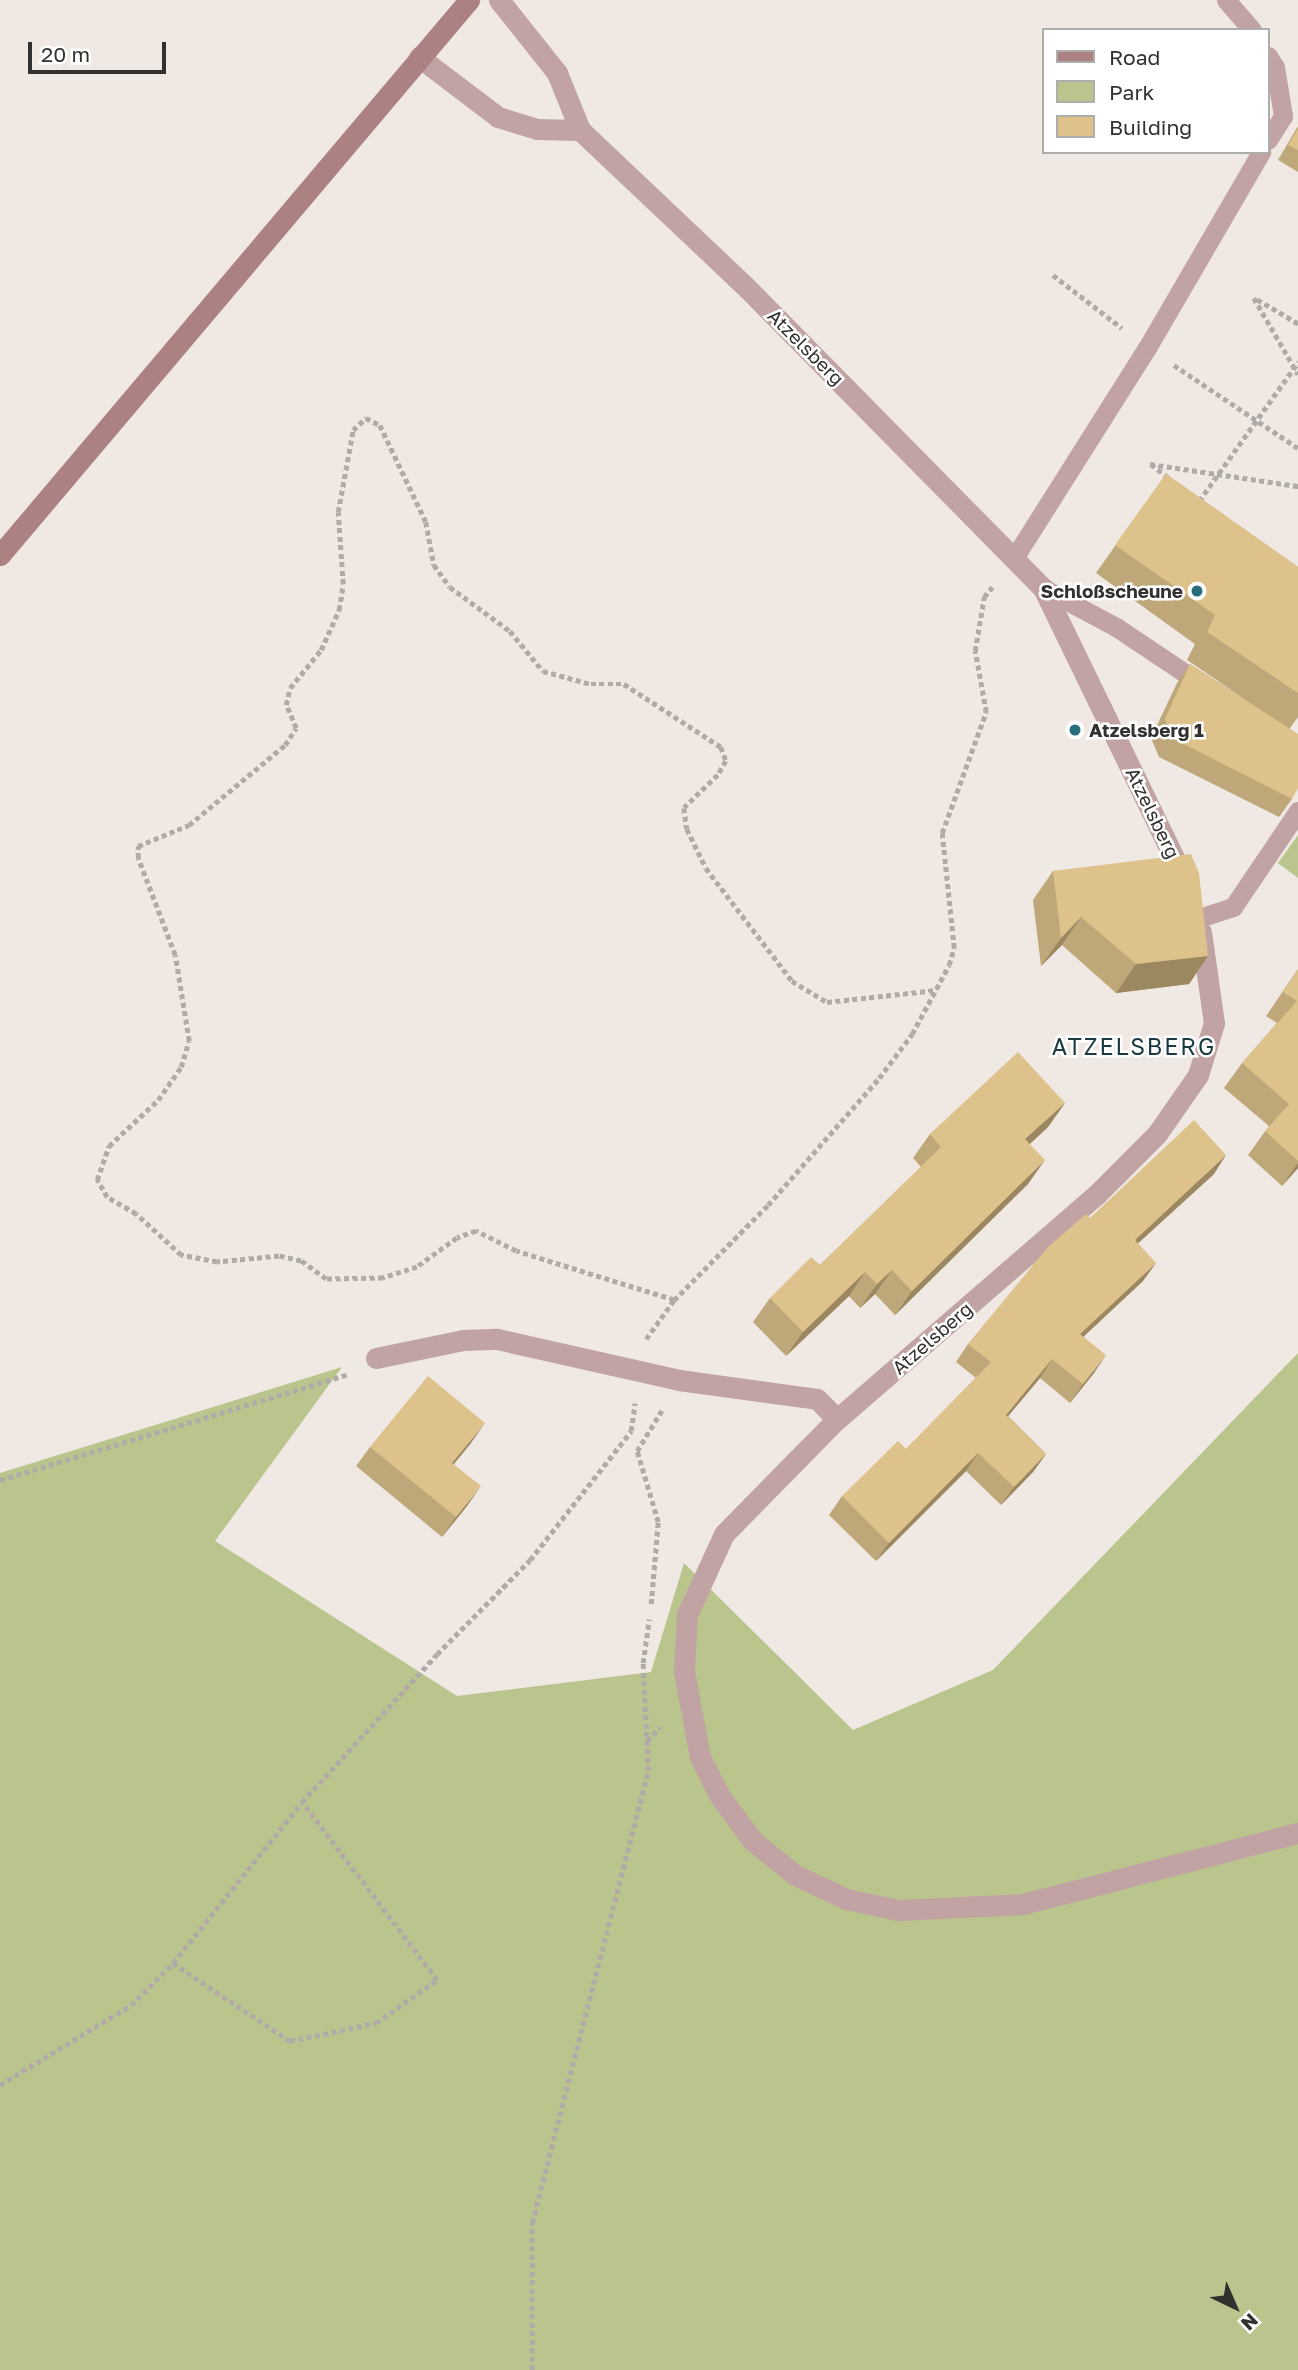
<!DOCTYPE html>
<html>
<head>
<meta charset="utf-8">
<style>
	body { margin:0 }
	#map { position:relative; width:1298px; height:2370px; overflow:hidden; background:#efe8e3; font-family:"Golos Text",sans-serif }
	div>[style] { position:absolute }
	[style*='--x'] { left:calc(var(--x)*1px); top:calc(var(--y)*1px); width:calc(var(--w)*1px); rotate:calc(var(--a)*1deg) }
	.green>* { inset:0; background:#bac48d }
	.path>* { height:4.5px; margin-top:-2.25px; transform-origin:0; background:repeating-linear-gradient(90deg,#b0aba7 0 5px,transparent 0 8.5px) }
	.lane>* { height:19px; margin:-9.5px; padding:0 9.5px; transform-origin:9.5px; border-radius:9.5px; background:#c1a3a3 }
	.street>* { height:21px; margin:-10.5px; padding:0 10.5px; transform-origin:10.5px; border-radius:10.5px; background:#c1a3a3 }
	.secondary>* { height:21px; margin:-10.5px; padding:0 10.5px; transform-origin:10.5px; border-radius:10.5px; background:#ab8181 }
	.wall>* { inset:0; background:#bea778 }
	.shaded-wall>* { inset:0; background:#9b8861 }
	.building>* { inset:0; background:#ddc28b }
	.dots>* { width:19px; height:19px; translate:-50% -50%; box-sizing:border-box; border:4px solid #fff; border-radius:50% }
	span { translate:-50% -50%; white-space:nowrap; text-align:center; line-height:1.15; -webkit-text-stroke:5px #fff; paint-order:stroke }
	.street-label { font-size:19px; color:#33312f }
	.poi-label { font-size:19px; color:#33312f; font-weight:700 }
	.right { translate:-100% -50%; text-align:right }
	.left { translate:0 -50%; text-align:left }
	.quarter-label { font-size:23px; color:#1a3a42; letter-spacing:2px }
	.legend { position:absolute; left:1042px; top:28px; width:228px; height:126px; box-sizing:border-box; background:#fff; border:2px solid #adadac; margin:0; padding:9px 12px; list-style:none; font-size:21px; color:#33312f }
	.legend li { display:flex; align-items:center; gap:14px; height:35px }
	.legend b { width:35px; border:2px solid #adadac }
	.north { position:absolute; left:1200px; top:2272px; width:70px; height:70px; -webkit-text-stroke:5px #fff; paint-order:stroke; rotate:136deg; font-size:19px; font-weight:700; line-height:28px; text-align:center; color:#33312f }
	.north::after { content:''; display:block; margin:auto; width:24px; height:32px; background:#33312f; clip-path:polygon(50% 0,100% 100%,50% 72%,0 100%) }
	.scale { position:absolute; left:28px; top:42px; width:138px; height:32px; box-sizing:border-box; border:4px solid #33312f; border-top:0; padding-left:9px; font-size:21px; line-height:24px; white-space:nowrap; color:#33312f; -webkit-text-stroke:5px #fff; paint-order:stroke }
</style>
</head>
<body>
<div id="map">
	<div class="green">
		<i style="clip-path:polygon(1298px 835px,1298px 878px,1278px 863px)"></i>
		<i style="clip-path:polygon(1298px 1353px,1298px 2370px,0 2370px,0 1473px,342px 1367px,215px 1541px,457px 1696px,651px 1672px,684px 1563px,853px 1730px,993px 1670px)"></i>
	</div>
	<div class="path">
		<i style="--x:1053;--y:275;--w:87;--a:37.5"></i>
		<i style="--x:1298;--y:324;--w:51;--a:-149.4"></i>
		<i style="--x:1254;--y:298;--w:88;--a:59.9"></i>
		<i style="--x:1174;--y:365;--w:149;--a:33.8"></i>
		<i style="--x:1168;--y:478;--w:23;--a:-142"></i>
		<i style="--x:1150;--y:464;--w:150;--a:8.5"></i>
		<i style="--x:1199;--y:501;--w:171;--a:-54.5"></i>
		<i style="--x:674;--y:1300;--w:165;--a:-162.8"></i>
		<i style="--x:516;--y:1251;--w:45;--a:-153.4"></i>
		<i style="--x:476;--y:1231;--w:20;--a:160"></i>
		<i style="--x:457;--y:1238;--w:49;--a:144.1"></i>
		<i style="--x:417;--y:1267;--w:36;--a:162"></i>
		<i style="--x:383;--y:1278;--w:57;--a:179"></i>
		<i style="--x:326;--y:1279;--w:31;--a:-144"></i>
		<i style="--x:301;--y:1261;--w:23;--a:-167"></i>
		<i style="--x:279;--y:1256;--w:62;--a:174.5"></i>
		<i style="--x:217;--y:1262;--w:37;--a:-169"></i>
		<i style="--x:181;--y:1255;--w:61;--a:-137.7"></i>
		<i style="--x:136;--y:1214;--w:34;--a:-150"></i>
		<i style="--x:107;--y:1197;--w:20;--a:-120"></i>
		<i style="--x:97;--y:1180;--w:36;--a:-71"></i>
		<i style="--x:109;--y:1146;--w:67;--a:-43.2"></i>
		<i style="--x:158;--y:1100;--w:40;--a:-55.1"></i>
		<i style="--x:181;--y:1067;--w:27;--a:-73"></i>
		<i style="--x:189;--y:1041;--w:87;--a:-99.2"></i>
		<i style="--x:175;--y:955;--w:104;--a:-110.9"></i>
		<i style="--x:138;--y:858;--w:12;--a:-90"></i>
		<i style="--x:138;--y:846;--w:55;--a:-22.4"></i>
		<i style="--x:189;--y:825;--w:125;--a:-39.8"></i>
		<i style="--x:285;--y:745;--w:20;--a:-57"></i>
		<i style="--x:296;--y:728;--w:25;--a:-113"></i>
		<i style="--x:286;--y:705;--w:17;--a:-77"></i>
		<i style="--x:290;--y:688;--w:49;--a:-50.8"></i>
		<i style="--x:321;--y:650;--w:44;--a:-65.8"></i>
		<i style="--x:339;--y:610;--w:26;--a:-81"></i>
		<i style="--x:343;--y:584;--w:72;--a:-94"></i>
		<i style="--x:338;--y:512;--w:83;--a:-79.6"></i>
		<i style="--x:353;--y:430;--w:18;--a:-43"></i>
		<i style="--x:366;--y:418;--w:16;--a:27"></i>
		<i style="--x:380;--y:425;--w:107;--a:64.6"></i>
		<i style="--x:426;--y:522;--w:44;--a:79.5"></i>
		<i style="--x:434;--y:565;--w:27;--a:54"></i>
		<i style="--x:450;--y:587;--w:74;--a:36.3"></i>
		<i style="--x:510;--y:631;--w:52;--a:50.5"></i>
		<i style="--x:543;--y:671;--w:50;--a:15.2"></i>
		<i style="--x:591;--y:684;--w:33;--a:0"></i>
		<i style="--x:624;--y:684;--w:116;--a:33"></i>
		<i style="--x:721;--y:747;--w:15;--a:70"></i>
		<i style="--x:726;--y:761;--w:16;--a:120"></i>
		<i style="--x:718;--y:775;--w:47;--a:135.9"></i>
		<i style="--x:684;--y:808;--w:21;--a:82"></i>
		<i style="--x:687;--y:829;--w:43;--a:64"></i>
		<i style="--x:706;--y:868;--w:142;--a:52.7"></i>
		<i style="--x:792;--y:981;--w:41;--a:31"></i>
		<i style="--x:827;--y:1002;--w:110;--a:-6.3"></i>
		<i style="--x:646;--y:1339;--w:48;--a:-54.3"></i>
		<i style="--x:674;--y:1300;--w:134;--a:-45.3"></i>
		<i style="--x:768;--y:1205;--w:169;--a:-48.8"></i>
		<i style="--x:879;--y:1078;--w:55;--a:-53.1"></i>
		<i style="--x:912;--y:1034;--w:78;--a:-61.8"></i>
		<i style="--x:949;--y:965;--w:18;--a:-74"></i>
		<i style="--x:954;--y:948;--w:116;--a:-96"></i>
		<i style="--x:942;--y:833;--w:129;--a:-70"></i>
		<i style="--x:986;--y:712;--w:62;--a:-100.2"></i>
		<i style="--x:975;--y:651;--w:55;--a:-80.5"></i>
		<i style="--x:984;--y:597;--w:13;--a:-51"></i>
		<i style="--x:0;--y:1480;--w:364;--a:-16.9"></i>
		<i style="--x:651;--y:1604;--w:82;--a:-85.1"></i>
		<i style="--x:658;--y:1522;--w:74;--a:-106.5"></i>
		<i style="--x:637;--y:1451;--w:48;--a:-58.6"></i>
		<i style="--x:647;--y:1741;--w:19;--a:-47"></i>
		<i style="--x:173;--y:1963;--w:141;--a:33.7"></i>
		<i style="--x:290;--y:2041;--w:88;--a:-11.8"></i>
		<i style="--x:376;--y:2023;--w:75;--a:-35.2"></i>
		<i style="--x:437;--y:1980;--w:223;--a:-127.2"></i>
		<i style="--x:0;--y:2085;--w:153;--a:-31.4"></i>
		<i style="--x:131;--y:2005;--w:59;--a:-45"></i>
		<i style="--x:173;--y:1963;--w:206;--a:-51.3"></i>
		<i style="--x:302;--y:1802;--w:200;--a:-47.6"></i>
		<i style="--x:437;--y:1654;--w:132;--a:-45.3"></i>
		<i style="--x:530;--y:1560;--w:164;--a:-51.9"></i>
		<i style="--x:631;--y:1431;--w:28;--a:-82"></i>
		<i style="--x:532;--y:2370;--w:147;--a:-90"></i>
		<i style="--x:532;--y:2223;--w:467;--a:-75.6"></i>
		<i style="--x:648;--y:1771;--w:108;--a:-92.7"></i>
		<i style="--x:643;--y:1663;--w:44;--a:-82.2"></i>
	</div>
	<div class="lane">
		<i style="--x:1226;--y:0;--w:40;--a:49"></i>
		<i style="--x:1268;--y:56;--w:13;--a:58"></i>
		<i style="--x:1275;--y:67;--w:50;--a:80.7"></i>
		<i style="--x:1283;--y:116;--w:28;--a:122"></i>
		<i style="--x:1016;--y:555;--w:245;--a:-57.7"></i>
		<i style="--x:1147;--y:348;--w:227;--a:-59.8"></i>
		<i style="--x:1043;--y:588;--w:83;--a:28.1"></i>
		<i style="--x:1116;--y:627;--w:106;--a:33.8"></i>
		<i style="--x:1199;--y:918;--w:36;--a:-18"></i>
		<i style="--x:1233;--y:907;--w:116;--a:-55.9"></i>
	</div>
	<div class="street">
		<i style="--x:499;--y:0;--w:93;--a:51.5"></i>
		<i style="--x:557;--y:73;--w:61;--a:68"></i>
		<i style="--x:580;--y:130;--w:230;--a:43.4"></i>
		<i style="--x:747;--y:288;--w:421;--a:45.4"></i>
		<i style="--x:1043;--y:588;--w:327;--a:64.1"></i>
		<i style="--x:419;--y:57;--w:99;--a:37.2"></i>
		<i style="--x:498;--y:117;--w:41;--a:17.1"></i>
		<i style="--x:537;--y:129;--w:43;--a:1.3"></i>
		<i style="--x:1201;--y:932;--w:92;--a:81.9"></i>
		<i style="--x:1214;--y:1023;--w:54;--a:107.1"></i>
		<i style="--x:1198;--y:1075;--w:72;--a:124.8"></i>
		<i style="--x:1157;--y:1134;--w:85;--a:135"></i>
		<i style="--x:1097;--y:1194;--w:344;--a:139.1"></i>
		<i style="--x:837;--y:1419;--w:161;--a:134.5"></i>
		<i style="--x:724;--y:1534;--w:89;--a:114.6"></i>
		<i style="--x:687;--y:1615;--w:56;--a:93.1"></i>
		<i style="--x:684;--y:1671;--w:87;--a:79.5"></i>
		<i style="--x:700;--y:1757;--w:42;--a:63.4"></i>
		<i style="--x:719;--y:1795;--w:56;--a:53.7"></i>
		<i style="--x:752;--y:1840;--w:55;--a:39.1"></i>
		<i style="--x:795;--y:1875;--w:56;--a:25.2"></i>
		<i style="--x:846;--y:1899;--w:53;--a:11.9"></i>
		<i style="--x:898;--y:1910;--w:125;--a:-2.7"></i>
		<i style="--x:1023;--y:1904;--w:284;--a:-14.5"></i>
		<i style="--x:376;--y:1358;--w:89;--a:-11.7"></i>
		<i style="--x:463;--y:1340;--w:34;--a:-2"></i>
		<i style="--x:497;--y:1339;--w:187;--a:12.7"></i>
		<i style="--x:679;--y:1380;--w:139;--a:7.8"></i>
		<i style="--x:817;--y:1399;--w:28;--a:45"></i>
	</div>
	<div class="secondary">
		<i style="--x:0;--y:555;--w:727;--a:-49.8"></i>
	</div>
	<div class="wall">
		<i style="clip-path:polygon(1298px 126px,1298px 172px,1278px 160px)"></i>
		<i style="clip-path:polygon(1166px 474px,1298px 567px,1298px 717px,1290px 728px,1292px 799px,1279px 817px,1159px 757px,1151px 738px,1177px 683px,1190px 664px,1246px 700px,1187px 660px,1195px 644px,1096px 573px)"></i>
		<i style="clip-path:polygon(1053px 871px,1208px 956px,1189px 984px,1116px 993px,1062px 945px,1041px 966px,1033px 900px)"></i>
		<i style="clip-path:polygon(1298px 969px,1298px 1168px,1282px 1186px,1248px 1155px,1269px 1126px,1224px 1088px,1242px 1063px,1277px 1023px,1266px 1016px)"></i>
		<i style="clip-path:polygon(1065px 1103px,1048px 1127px,1030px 1144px,1028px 1184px,895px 1315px,875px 1294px,860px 1308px,849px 1296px,786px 1356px,753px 1322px,770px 1298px,820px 1265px,921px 1167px,913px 1158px,930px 1134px)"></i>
		<i style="clip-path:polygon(1214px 1174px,1138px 1243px,1143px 1281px,1084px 1336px,1094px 1373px,1070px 1403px,1040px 1378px,1008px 1416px,1046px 1454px,1033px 1472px,1001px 1505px,966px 1471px,876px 1561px,829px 1515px,842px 1496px,906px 1449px,976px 1378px,956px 1362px,968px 1344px,1090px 1218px)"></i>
		<i style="clip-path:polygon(471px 1443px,454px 1464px,467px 1506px,442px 1537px,356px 1466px,370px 1447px)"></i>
	</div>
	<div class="shaded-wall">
		<i style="clip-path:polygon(1081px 917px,1062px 945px,1041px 966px,1061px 938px)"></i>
		<i style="clip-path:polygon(1208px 956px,1189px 984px,1116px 993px,1136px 964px)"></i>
		<i style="clip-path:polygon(1065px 1103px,1048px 1127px,1009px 1163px,1025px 1139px)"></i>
		<i style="clip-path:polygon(1226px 1155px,1214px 1174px,1122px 1258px,1135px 1240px)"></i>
		<i style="clip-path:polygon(1045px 1160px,1028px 1184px,895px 1315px,912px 1291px)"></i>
		<i style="clip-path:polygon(1298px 1163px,1298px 1168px,1282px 1186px)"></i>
		<i style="clip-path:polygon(1156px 1263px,1143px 1281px,1067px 1352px,1080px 1334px)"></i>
		<i style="clip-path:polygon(892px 1270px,875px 1294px,860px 1308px,877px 1284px)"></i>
		<i style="clip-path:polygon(865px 1272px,849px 1296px,786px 1356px,803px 1332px)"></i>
		<i style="clip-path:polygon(1106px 1355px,1094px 1373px,1070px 1403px,1083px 1384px)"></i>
		<i style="clip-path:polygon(1052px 1359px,1040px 1378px,994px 1433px,1006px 1415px)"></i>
		<i style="clip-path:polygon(485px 1423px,471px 1443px,438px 1483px,452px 1463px)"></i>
		<i style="clip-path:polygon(978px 1453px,966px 1471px,876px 1561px,889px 1543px)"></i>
		<i style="clip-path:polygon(1046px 1454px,1033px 1472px,1001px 1505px,1014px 1487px)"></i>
		<i style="clip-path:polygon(481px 1486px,467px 1506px,442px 1537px,456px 1517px)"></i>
	</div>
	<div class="building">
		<i style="clip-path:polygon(1298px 129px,1298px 150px,1288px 145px)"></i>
		<i style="clip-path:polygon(1166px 474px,1298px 567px,1298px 693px,1207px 632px,1215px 615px,1115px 545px)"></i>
		<i style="clip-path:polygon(1190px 664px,1298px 734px,1298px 788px,1292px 799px,1172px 738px,1165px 719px)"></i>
		<i style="clip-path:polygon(1191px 854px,1199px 873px,1208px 956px,1136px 964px,1081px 917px,1061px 938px,1053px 871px)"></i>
		<i style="clip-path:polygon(1298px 970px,1298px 1161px,1265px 1131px,1289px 1104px,1242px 1063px,1297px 1001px,1283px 992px)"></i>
		<i style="clip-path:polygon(1018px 1052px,1065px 1103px,1025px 1139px,1045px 1160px,912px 1291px,892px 1270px,877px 1284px,865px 1272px,803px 1332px,770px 1298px,811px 1257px,820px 1265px,941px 1147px,930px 1134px)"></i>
		<i style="clip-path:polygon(1194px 1120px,1226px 1155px,1135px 1240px,1156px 1263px,1080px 1334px,1106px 1355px,1083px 1384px,1052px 1359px,1006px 1415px,1046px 1454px,1014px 1487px,978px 1453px,889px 1543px,842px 1496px,898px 1441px,906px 1449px,991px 1362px,968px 1344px,1048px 1247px,1086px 1214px,1090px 1218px)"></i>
		<i style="clip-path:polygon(428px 1376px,485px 1423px,452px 1463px,481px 1486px,456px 1517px,370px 1447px)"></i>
	</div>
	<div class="dots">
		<i style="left:1197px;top:591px;background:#276d7c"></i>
		<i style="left:1075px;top:730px;background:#276d7c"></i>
	</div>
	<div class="street-label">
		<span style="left:806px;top:347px;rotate:45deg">Atzelsberg</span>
		<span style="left:1153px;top:813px;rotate:64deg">Atzelsberg</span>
		<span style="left:932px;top:1338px;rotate:-41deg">Atzelsberg</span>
	</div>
	<div class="poi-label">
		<span class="right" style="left:1183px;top:591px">Schloßscheune</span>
		<span class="left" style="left:1089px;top:730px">Atzelsberg 1</span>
	</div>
	<div class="quarter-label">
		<span style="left:1134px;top:1046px">ATZELSBERG</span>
	</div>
	<ul class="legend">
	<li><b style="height:9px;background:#ab8181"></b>Road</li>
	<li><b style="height:19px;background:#bac48d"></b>Park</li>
	<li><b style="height:19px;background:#ddc28b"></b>Building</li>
	</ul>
	<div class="north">N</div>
	<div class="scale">20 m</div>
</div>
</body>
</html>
